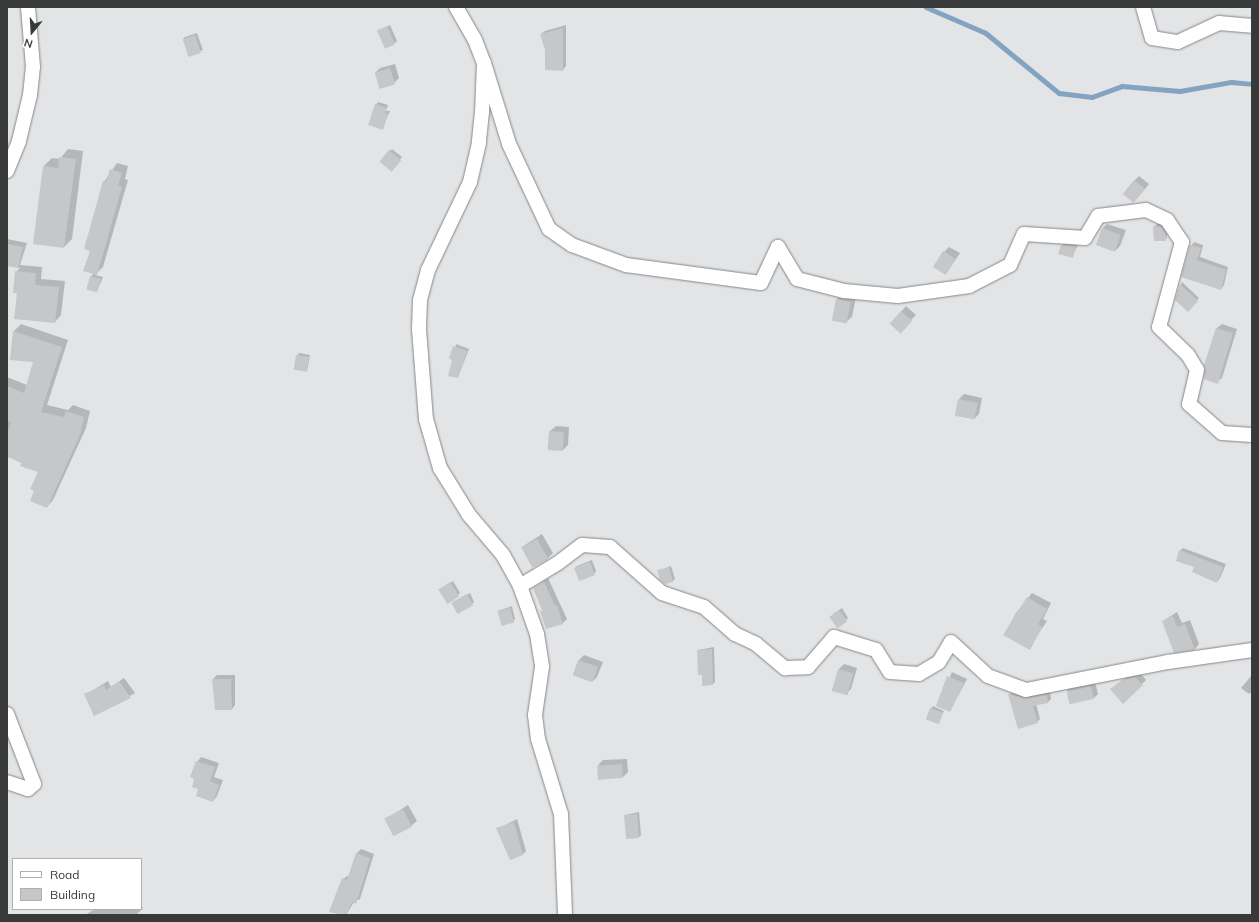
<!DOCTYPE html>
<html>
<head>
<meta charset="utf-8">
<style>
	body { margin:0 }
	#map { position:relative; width:1259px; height:922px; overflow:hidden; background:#e3e4e5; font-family:Mulish,sans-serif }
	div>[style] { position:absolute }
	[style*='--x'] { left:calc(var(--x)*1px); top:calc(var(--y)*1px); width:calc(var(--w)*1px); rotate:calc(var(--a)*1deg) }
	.shadow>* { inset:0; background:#0003; transform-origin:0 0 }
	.stream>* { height:4.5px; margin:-2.25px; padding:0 2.25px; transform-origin:2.25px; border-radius:2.25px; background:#82a3c2 }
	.building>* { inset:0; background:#c6c7c8; transform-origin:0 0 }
	.roads { filter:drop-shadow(0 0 1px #858688) drop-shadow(0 0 1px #858688) }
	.street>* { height:14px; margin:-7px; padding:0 7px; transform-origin:7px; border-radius:7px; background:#fff }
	span { translate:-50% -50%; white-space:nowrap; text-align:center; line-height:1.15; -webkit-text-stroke:4px #fff; paint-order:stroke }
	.frame { position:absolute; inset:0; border:8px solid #383939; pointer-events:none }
	.legend { position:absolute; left:12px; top:858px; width:130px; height:52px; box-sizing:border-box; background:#fff; border:1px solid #afb0b0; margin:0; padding:5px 7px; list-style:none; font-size:12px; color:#383939 }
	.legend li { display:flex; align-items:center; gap:8px; height:20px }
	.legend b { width:20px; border:1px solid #afb0b0 }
	.north { position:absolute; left:12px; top:12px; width:40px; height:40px; -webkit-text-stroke:3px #fff; paint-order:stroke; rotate:198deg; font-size:11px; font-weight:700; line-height:16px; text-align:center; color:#383939 }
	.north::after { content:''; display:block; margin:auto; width:14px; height:18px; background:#383939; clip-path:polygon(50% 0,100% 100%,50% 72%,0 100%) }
</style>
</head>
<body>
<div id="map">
	<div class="shadow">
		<i style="clip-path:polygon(390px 25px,397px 41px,395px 43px,378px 31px)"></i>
		<i style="clip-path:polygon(566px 25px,566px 66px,563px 70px,546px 50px,541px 34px,545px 31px)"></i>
		<i style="left:197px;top:33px;width:18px;height:14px;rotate:71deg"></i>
		<i style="clip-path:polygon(395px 64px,399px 78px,394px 83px,375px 73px,380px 68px)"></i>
		<i style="clip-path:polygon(378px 102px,388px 105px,386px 111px,390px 111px,382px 129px,376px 105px)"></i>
		<i style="clip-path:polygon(68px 149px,83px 151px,72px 239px,64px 247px,34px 243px,44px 166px,52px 158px,60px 159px)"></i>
		<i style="clip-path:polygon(392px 149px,402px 157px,393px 168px,390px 151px)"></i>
		<i style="clip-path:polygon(117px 163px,128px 166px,125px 179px,128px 180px,103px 267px,95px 275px,103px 277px,97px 291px,91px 276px,95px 273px,91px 250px,104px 182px)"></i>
		<i style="clip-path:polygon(1139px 176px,1149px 184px,1135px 201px,1134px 181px)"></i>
		<i style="clip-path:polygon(1107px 224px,1126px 230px,1120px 246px,1115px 251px,1102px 229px)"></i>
		<i style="clip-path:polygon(1157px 224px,1162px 224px,1168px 231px,1166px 240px,1154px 227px)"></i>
		<i style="clip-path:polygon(7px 239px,27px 243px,20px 265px,42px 267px,41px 279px,65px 281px,61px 315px,55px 322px,18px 292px,16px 272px,20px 268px,7px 265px)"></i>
		<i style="clip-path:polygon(1194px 242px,1203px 245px,1200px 257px,1228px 267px,1224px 285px,1221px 289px,1183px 276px,1191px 246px)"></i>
		<i style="clip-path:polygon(1064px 243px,1078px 245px,1072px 257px,1062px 245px)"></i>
		<i style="clip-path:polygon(949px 247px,960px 253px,946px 274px,944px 252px)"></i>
		<i style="clip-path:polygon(1182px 282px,1199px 298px,1188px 310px,1176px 299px)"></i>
		<i style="clip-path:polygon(842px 294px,856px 297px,852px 317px,846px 322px,837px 299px)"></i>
		<i style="clip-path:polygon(906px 306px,916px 315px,905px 326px,891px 323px)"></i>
		<i style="clip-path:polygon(21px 324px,68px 340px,47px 405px,68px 410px,73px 405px,90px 411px,86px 428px,53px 500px,47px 507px,36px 490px,39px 471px,7px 456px,7px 377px,27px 385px,35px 362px,11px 359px,14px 331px)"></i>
		<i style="clip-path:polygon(1222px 324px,1237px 329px,1222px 378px,1217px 382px,1217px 328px)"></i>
		<i style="clip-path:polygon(456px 344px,469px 349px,458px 377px,453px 359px)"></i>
		<i style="clip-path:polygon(299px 353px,310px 355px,307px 371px,297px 356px)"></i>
		<i style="clip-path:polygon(964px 394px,982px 398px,979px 414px,974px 419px,959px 399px)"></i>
		<i style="clip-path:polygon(556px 426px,569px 427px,568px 445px,563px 450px,550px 431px)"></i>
		<i style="clip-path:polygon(542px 534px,553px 553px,548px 558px,522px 547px)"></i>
		<i style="clip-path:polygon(1183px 548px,1226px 564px,1220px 578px,1217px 582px,1195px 567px,1180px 551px)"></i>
		<i style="clip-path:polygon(592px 560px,596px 571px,594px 574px,575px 567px)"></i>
		<i style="clip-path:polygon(671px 566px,675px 579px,672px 581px,658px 571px)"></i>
		<i style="clip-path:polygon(548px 578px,567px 619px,563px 623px,543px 609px,534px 589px)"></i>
		<i style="clip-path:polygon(453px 581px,460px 593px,458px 595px,440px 590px)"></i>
		<i style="clip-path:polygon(470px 593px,474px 602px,472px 604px,452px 603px)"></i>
		<i style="clip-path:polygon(1032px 593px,1051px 603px,1043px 619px,1047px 621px,1029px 648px,1004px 635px,1016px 613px)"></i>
		<i style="clip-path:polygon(512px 606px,515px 619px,513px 621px,498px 611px)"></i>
		<i style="clip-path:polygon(842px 608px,848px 618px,846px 620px,833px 614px)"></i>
		<i style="clip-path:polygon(1177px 612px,1182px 623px,1190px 620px,1199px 644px,1195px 649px,1175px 651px,1163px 621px)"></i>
		<i style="clip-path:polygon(714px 647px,715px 682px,713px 684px,703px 674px,698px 650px)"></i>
		<i style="clip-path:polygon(584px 655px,603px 662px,597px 677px,592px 682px,573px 675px,579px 660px)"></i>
		<i style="clip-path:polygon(844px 664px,857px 668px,851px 689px,846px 694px,832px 690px,839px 669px)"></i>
		<i style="clip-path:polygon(952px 672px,967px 679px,950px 711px,937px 706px)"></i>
		<i style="clip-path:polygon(1140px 673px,1146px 680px,1123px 703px,1116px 685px,1129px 676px)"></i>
		<i style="clip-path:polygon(217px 675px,235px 675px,235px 705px,232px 709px,213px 679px)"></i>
		<i style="clip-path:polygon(1252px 675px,1252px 691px,1249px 694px,1241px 688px)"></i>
		<i style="clip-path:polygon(124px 678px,135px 693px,95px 715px,85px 695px,108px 681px,111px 687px)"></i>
		<i style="clip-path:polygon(1095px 682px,1098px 694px,1094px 698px,1067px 691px,1071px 687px)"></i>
		<i style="clip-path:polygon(1012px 692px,1050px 692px,1051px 699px,1048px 702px,1036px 704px,1040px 719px,1037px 722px,1009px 695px)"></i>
		<i style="clip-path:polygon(933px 706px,944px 711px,938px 723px,931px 709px)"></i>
		<i style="clip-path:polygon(201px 757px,219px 763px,214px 777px,223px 780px,217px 796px,213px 801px,199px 788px,197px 762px)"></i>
		<i style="clip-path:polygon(627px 759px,628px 772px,623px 777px,598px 765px,603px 760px)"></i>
		<i style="clip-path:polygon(408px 805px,417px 821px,411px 826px,386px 819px)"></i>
		<i style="clip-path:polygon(639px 812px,641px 835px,639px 837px,625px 815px)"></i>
		<i style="clip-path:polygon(517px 819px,526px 851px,522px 855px,497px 829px)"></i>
		<i style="clip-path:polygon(361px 849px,374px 854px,360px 899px,354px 902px,346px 915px,330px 912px,343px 879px,349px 875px,356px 854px)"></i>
		<i style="clip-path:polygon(141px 905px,143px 908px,136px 915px,85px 915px,95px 909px,141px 909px)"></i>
	</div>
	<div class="stream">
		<i style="--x:926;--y:7;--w:65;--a:23.4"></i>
		<i style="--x:986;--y:33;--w:94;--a:39.4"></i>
		<i style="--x:1059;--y:93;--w:33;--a:7"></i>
		<i style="--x:1092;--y:97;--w:32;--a:-20"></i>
		<i style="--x:1122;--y:86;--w:58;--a:4.9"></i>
		<i style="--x:1180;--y:91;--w:52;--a:-10"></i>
		<i style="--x:1231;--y:82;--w:21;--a:5"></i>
	</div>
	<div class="building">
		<i style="left:387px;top:26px;width:20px;height:11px;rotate:66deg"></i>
		<i style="clip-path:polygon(563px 28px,563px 71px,545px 70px,545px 50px,540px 34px)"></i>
		<i style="left:195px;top:35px;width:19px;height:13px;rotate:72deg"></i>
		<i style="left:390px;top:68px;width:17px;height:16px;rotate:73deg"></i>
		<i style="clip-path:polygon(375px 104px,387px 108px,385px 113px,388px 114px,383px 130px,368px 125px)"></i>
		<i style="left:389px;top:150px;width:16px;height:15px;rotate:40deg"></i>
		<i style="clip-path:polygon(59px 157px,76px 159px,64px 248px,33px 244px,43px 166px,58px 168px)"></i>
		<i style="clip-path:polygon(110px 169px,122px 173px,118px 186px,122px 187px,97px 275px,83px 271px,90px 251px,84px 249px,103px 181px,106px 182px)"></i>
		<i style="left:1134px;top:180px;width:14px;height:18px;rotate:39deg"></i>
		<i style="clip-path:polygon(1153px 226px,1161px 227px,1166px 234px,1166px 241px,1154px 241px)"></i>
		<i style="left:1102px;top:228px;width:20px;height:18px;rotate:20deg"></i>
		<i style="clip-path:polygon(7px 244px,23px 247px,18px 268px,7px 266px)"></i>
		<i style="clip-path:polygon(1061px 245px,1076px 247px,1073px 258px,1058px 254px)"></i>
		<i style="clip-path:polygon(1190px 245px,1201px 248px,1197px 260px,1226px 270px,1221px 290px,1181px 277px)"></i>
		<i style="left:943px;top:251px;width:15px;height:19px;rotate:32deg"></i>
		<i style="clip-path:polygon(15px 271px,36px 273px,35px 285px,59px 287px,55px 323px,14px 319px,17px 293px,13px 293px)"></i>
		<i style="left:90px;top:276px;width:11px;height:14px;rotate:15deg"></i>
		<i style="clip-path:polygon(1180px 284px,1198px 301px,1188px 312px,1175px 300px)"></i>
		<i style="left:836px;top:299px;width:15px;height:22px;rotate:11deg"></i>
		<i style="left:901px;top:311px;width:15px;height:17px;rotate:42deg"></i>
		<i style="clip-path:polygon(1216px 328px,1233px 333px,1218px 384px,1204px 379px,1204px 365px)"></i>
		<i style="clip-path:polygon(13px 331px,62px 347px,41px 412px,64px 417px,66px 411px,84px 417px,80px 435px,47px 508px,30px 501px,34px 491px,30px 489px,38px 472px,20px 466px,22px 462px,7px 457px,7px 435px,11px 421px,7px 421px,7px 386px,24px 393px,33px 362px,10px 360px)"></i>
		<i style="clip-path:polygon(453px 346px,467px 351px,458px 378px,448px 376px,452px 360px,449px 358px)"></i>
		<i style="left:296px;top:355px;width:13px;height:15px;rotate:9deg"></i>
		<i style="left:958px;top:399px;width:20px;height:17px;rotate:11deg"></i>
		<i style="left:549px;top:431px;width:15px;height:19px;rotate:4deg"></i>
		<i style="left:537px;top:539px;width:23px;height:18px;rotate:61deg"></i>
		<i style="clip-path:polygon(1179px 550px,1223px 567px,1217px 583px,1192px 572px,1194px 567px,1176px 561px)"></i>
		<i style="left:590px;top:562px;width:14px;height:17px;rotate:69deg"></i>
		<i style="clip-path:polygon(669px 567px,673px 582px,665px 584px,660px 580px,657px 570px)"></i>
		<i style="left:450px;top:582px;width:17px;height:14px;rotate:57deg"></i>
		<i style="clip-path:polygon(544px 582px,555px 606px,557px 605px,563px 624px,546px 629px,540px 611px,542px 610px,533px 588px)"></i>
		<i style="left:467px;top:594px;width:13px;height:18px;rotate:61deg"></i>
		<i style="clip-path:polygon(1027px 597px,1047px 609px,1038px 624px,1042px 627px,1030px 650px,1003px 635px)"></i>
		<i style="left:510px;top:608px;width:15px;height:13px;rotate:74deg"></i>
		<i style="left:839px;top:610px;width:14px;height:12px;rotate:54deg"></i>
		<i style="clip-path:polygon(1173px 616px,1177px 627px,1185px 624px,1195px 650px,1174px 653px,1162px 621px)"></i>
		<i style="clip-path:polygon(712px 649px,713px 685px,702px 686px,702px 675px,698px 675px,697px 650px)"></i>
		<i style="left:578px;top:660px;width:21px;height:16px;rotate:19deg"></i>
		<i style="left:838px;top:669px;width:16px;height:23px;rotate:15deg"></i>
		<i style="clip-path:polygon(947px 676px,964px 683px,950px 712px,936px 706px)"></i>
		<i style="clip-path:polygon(1135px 677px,1143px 685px,1123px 704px,1110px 689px,1122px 680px)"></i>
		<i style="clip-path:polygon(212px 679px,231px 679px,232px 710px,215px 710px)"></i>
		<i style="clip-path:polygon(119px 681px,131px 698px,94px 716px,84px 694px,104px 685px,106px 690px)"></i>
		<i style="left:1091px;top:686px;width:13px;height:25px;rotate:77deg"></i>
		<i style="clip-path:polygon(1008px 694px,1027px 698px,1047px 695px,1048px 703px,1033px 706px,1038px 723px,1018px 729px)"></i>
		<i style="left:930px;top:708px;width:14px;height:12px;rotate:21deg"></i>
		<i style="clip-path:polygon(196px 761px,215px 767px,210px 781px,219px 785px,213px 802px,196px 796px,198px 789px,192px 787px,194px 779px,190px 777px)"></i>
		<i style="left:622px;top:764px;width:14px;height:25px;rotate:86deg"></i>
		<i style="left:403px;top:809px;width:20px;height:21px;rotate:63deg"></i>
		<i style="left:637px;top:814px;width:24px;height:13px;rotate:85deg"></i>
		<i style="clip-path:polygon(514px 822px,523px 855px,510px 860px,496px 828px)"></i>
		<i style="clip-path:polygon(356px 853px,370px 858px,356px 904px,352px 902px,346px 915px,329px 912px,342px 878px,347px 880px)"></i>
	</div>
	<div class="roads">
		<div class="street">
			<i style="--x:456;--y:7;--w:38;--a:60"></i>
			<i style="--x:475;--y:40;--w:25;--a:69"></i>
			<i style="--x:484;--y:63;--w:49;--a:92.3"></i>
			<i style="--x:482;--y:112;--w:31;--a:96"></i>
			<i style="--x:479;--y:143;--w:40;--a:103"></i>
			<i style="--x:470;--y:182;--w:98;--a:115.5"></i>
			<i style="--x:428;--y:270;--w:31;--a:105"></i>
			<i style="--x:420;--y:300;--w:29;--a:92"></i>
			<i style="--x:419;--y:329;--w:90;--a:85.6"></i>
			<i style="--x:426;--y:419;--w:51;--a:74.1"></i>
			<i style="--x:440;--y:468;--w:55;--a:58.3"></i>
			<i style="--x:469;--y:515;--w:52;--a:49.6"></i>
			<i style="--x:503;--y:555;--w:35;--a:61"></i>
			<i style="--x:520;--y:586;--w:51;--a:70.5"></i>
			<i style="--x:537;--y:634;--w:33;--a:81"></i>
			<i style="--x:542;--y:667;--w:49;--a:98.3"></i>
			<i style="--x:535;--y:715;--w:24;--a:83"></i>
			<i style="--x:538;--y:739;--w:78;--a:73"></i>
			<i style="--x:561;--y:814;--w:101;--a:87.7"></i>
			<i style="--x:1143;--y:7;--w:32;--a:74"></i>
			<i style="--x:1152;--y:38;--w:26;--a:9"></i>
			<i style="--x:1178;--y:42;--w:45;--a:-24.9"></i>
			<i style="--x:1219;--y:23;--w:33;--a:5"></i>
			<i style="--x:484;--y:63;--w:85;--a:72.8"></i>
			<i style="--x:509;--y:144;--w:94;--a:64.8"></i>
			<i style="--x:549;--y:229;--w:28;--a:35"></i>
			<i style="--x:572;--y:245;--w:58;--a:20.3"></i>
			<i style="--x:626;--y:265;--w:136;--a:7.6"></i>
			<i style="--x:761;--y:283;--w:40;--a:-65"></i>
			<i style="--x:778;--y:247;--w:37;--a:59"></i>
			<i style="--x:797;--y:279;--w:49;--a:14.3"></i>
			<i style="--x:844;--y:291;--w:54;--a:5.3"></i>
			<i style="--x:898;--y:296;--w:72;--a:-8"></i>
			<i style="--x:969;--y:286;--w:46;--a:-27.1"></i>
			<i style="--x:1010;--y:265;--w:34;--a:-66"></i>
			<i style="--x:1024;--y:234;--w:61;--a:3.8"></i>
			<i style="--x:1085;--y:238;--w:26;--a:-59"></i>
			<i style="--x:1098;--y:216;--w:48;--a:-7.1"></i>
			<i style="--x:1146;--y:210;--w:23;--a:25"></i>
			<i style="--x:1167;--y:220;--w:27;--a:56"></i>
			<i style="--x:1182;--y:242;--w:88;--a:105.1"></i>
			<i style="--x:1159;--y:327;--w:40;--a:44"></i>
			<i style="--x:1188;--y:355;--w:17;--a:59"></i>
			<i style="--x:1197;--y:370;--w:35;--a:103"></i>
			<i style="--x:1189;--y:404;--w:44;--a:41.3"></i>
			<i style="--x:1222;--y:433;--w:30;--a:4"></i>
			<i style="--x:7;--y:171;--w:32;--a:-68"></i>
			<i style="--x:19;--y:141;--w:47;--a:-76.6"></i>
			<i style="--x:30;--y:95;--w:28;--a:-84"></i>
			<i style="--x:33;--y:67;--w:60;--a:-94.8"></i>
			<i style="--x:520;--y:586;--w:44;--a:-31.2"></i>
			<i style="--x:558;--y:563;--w:30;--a:-37"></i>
			<i style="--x:582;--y:545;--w:28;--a:4"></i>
			<i style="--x:610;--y:547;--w:69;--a:41.5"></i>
			<i style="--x:662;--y:593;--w:44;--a:18.4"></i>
			<i style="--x:704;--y:607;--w:41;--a:41.1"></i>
			<i style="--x:735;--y:634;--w:23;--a:25"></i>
			<i style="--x:756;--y:644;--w:38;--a:40"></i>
			<i style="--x:785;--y:668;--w:23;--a:-2"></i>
			<i style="--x:808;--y:667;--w:40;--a:-49"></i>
			<i style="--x:834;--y:637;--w:44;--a:17.2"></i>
			<i style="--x:876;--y:650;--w:26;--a:58"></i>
			<i style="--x:890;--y:672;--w:29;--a:4"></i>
			<i style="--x:919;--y:674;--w:23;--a:-31"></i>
			<i style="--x:939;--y:662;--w:23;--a:-59"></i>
			<i style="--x:951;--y:642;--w:50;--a:42.6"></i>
			<i style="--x:988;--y:676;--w:40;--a:20.2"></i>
			<i style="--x:1026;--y:690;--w:145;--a:-11.2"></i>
			<i style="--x:1168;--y:662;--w:85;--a:-8.1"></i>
			<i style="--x:7;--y:714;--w:75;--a:68.9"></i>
			<i style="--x:34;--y:784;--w:8;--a:140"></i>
			<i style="--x:28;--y:789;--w:22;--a:-162"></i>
		</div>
	</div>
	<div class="frame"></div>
	<ul class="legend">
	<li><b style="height:5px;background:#fff"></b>Road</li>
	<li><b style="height:11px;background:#c6c7c8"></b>Building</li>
	</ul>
	<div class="north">N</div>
</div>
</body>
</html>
